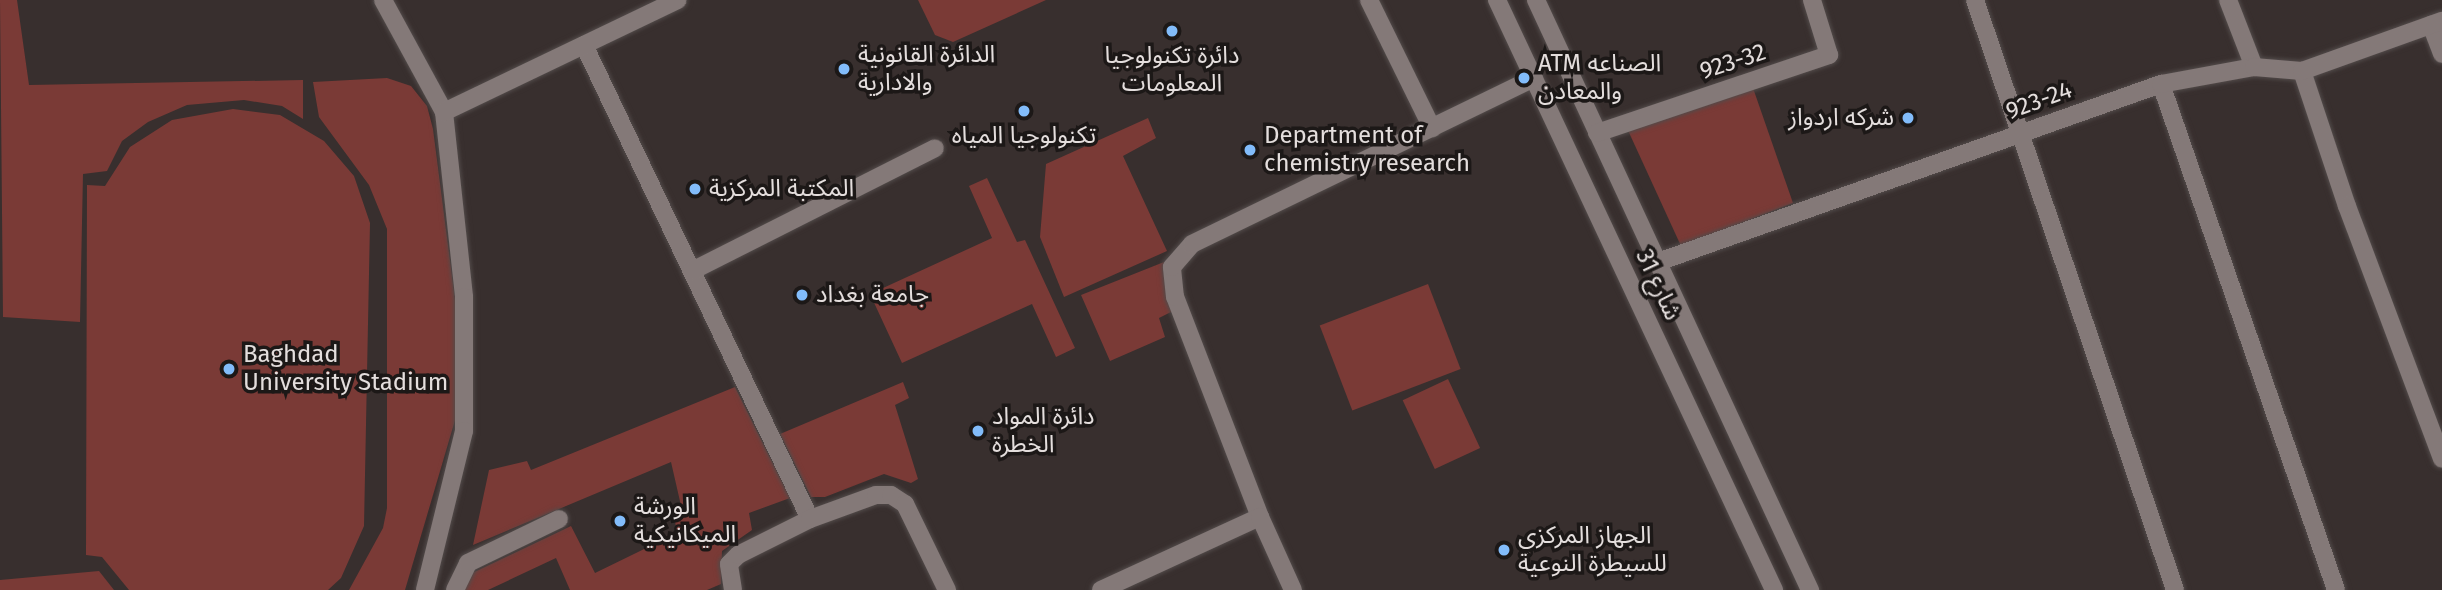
<!DOCTYPE html>
<html>
<head>
<meta charset="utf-8">
<style>
	body { margin:0 }
	#map { position:relative; width:2442px; height:590px; overflow:hidden; background:#382f2e; font-family:"Fira Sans","Noto Sans Arabic",sans-serif }
	div>[style] { position:absolute }
	[style*='--x'] { left:calc(var(--x)*1px); top:calc(var(--y)*1px); width:calc(var(--w)*1px); rotate:calc(var(--a)*1deg) }
	.green>* { inset:0; background:#7a3a36; transform-origin:0 0 }
	.roads { filter:drop-shadow(0 0 2px #524b4a) drop-shadow(0 0 2px #524b4a) }
	.minor>* { height:18px; margin:-9px; padding:0 9px; transform-origin:9px; border-radius:9px; background:#847978 }
	.dots>* { width:19px; height:19px; translate:-50% -50%; box-sizing:border-box; border:4px solid #1c1817; border-radius:50% }
	span { translate:-50% -50%; white-space:nowrap; text-align:center; line-height:1.15; -webkit-text-stroke:7px #1c1817; paint-order:stroke }
	.poi-label { font-size:24px; color:#e4dedd }
	.left { translate:0 -50%; text-align:left }
	.right { translate:-100% -50%; text-align:right }
	.street-label { font-size:24px; color:#e4dedd }
</style>
</head>
<body>
<div id="map">
	<div class="green">
		<i style="clip-path:polygon(0 0,17px 0,29px 85px,303px 80px,303px 119px,282px 106px,244px 100px,187px 105px,148px 122px,122px 141px,107px 171px,83px 174px,80px 322px,3px 317px)"></i>
		<i style="clip-path:polygon(918px 0,1046px 0,953px 42px,935px 35px)"></i>
		<i style="clip-path:polygon(387px 78px,411px 86px,427px 106px,433px 129px,455px 299px,456px 417px,405px 590px,349px 590px,383px 528px,387px 508px,387px 229px,369px 185px,319px 117px,313px 82px)"></i>
		<i style="clip-path:polygon(1753px 88px,1793px 203px,1681px 246px,1626px 126px)"></i>
		<i style="clip-path:polygon(233px 109px,280px 115px,324px 141px,354px 176px,370px 223px,364px 526px,341px 578px,328px 590px,129px 590px,102px 557px,86px 555px,87px 185px,105px 186px,130px 147px,172px 120px)"></i>
		<i style="clip-path:polygon(1148px 118px,1156px 138px,1123px 156px,1167px 251px,1064px 297px,1040px 237px,1046px 164px)"></i>
		<i style="clip-path:polygon(987px 178px,1017px 242px,1025px 240px,1075px 348px,1056px 357px,1032px 304px,902px 363px,870px 294px,992px 238px,969px 186px)"></i>
		<i style="clip-path:polygon(1164px 262px,1173px 311px,1159px 318px,1165px 337px,1110px 361px,1081px 295px)"></i>
		<i style="left:1428px;top:284px;width:91px;height:116px;rotate:69deg"></i>
		<i style="left:1448px;top:379px;width:76px;height:50px;rotate:65deg"></i>
		<i style="clip-path:polygon(903px 382px,909px 398px,895px 405px,918px 479px,911px 483px,884px 474px,825px 497px,811px 497px,780px 434px)"></i>
		<i style="clip-path:polygon(735px 387px,790px 498px,749px 513px,752px 530px,722px 551px,721px 584px,707px 590px,570px 590px,556px 558px,488px 590px,463px 590px,468px 575px,571px 526px,595px 573px,677px 533px,674px 515px,682px 510px,671px 462px,473px 545px,489px 470px,527px 461px,531px 470px)"></i>
		<i style="clip-path:polygon(99px 571px,114px 590px,0 590px,0 580px)"></i>
	</div>
	<div class="roads">
		<div class="minor">
			<i style="--x:383;--y:0;--w:128;--a:61.4"></i>
			<i style="--x:444;--y:112;--w:186;--a:83.8"></i>
			<i style="--x:464;--y:297;--w:134;--a:90"></i>
			<i style="--x:464;--y:431;--w:164;--a:103.8"></i>
			<i style="--x:1369;--y:0;--w:143;--a:63.8"></i>
			<i style="--x:1497;--y:0;--w:652;--a:64.85"></i>
			<i style="--x:1536;--y:0;--w:651;--a:65.09"></i>
			<i style="--x:1975;--y:0;--w:623;--a:71.27"></i>
			<i style="--x:2228;--y:0;--w:72;--a:68.8"></i>
			<i style="--x:2431;--y:25;--w:31;--a:69"></i>
			<i style="--x:584;--y:45;--w:525;--a:64.51"></i>
			<i style="--x:2302;--y:71;--w:142;--a:71.6"></i>
			<i style="--x:2347;--y:206;--w:270;--a:69.4"></i>
			<i style="--x:2161;--y:84;--w:535;--a:70.92"></i>
			<i style="--x:444;--y:112;--w:259;--a:-25.6"></i>
			<i style="--x:1597;--y:133;--w:245;--a:-18.6"></i>
			<i style="--x:1829;--y:55;--w:58;--a:-107.2"></i>
			<i style="--x:1658;--y:262;--w:534;--a:-19.49"></i>
			<i style="--x:2161;--y:84;--w:95;--a:-10.4"></i>
			<i style="--x:2254;--y:67;--w:48;--a:4.8"></i>
			<i style="--x:2302;--y:71;--w:149;--a:-19.7"></i>
			<i style="--x:692;--y:271;--w:272;--a:-26.8"></i>
			<i style="--x:1260;--y:517;--w:236;--a:-111.1"></i>
			<i style="--x:1175;--y:297;--w:30;--a:-96"></i>
			<i style="--x:1172;--y:267;--w:30;--a:-49"></i>
			<i style="--x:1192;--y:244;--w:380;--a:-25.9"></i>
			<i style="--x:455;--y:590;--w:30;--a:-64"></i>
			<i style="--x:468;--y:563;--w:101;--a:-25.8"></i>
			<i style="--x:733;--y:590;--w:26;--a:-99"></i>
			<i style="--x:729;--y:564;--w:13;--a:-45"></i>
			<i style="--x:738;--y:555;--w:80;--a:-26.6"></i>
			<i style="--x:810;--y:519;--w:70;--a:-20"></i>
			<i style="--x:876;--y:495;--w:15;--a:0"></i>
			<i style="--x:891;--y:495;--w:17;--a:33"></i>
			<i style="--x:905;--y:504;--w:96;--a:64"></i>
			<i style="--x:1101;--y:590;--w:175;--a:-24.7"></i>
			<i style="--x:1260;--y:517;--w:80;--a:65.7"></i>
		</div>
	</div>
	<div class="dots">
		<i style="left:1172px;top:31px;background:#82bcfa"></i>
		<i style="left:844px;top:69px;background:#82bcfa"></i>
		<i style="left:1524px;top:78px;background:#82bcfa"></i>
		<i style="left:1024px;top:111px;background:#82bcfa"></i>
		<i style="left:1908px;top:118px;background:#82bcfa"></i>
		<i style="left:1250px;top:150px;background:#82bcfa"></i>
		<i style="left:695px;top:189px;background:#82bcfa"></i>
		<i style="left:802px;top:295px;background:#82bcfa"></i>
		<i style="left:229px;top:369px;background:#82bcfa"></i>
		<i style="left:978px;top:431px;background:#82bcfa"></i>
		<i style="left:620px;top:521px;background:#82bcfa"></i>
		<i style="left:1504px;top:550px;background:#82bcfa"></i>
	</div>
	<div class="poi-label">
		<span class="left" style="left:858px;top:69px">الدائرة القانونية<br>والادارية</span>
		<span style="left:1172px;top:70px">دائرة تكنولوجيا<br>المعلومات</span>
		<span class="left" style="left:1538px;top:78px">ATM الصناعه<br>والمعادن</span>
		<span class="right" style="left:1894px;top:118px">شركه اردواز</span>
		<span style="left:1024px;top:136px">تكنولوجيا المياه</span>
		<span class="left" style="left:1264px;top:150px">Department of<br>chemistry research</span>
		<span class="left" style="left:709px;top:189px">المكتبة المركزية</span>
		<span class="left" style="left:816px;top:295px">جامعة بغداد</span>
		<span class="left" style="left:243px;top:369px">Baghdad<br>University Stadium</span>
		<span class="left" style="left:992px;top:431px">دائرة المواد<br>الخطرة</span>
		<span class="left" style="left:634px;top:521px">الورشة<br>الميكانيكية</span>
		<span class="left" style="left:1518px;top:550px">الجهاز المركزي<br>للسيطرة النوعية</span>
	</div>
	<div class="street-label">
		<span style="left:1733px;top:62px;rotate:-18deg">923-32</span>
		<span style="left:2039px;top:101px;rotate:-20deg">923-24</span>
		<span style="left:1658px;top:285px;rotate:65deg">شارع 31</span>
	</div>
</div>
</body>
</html>
